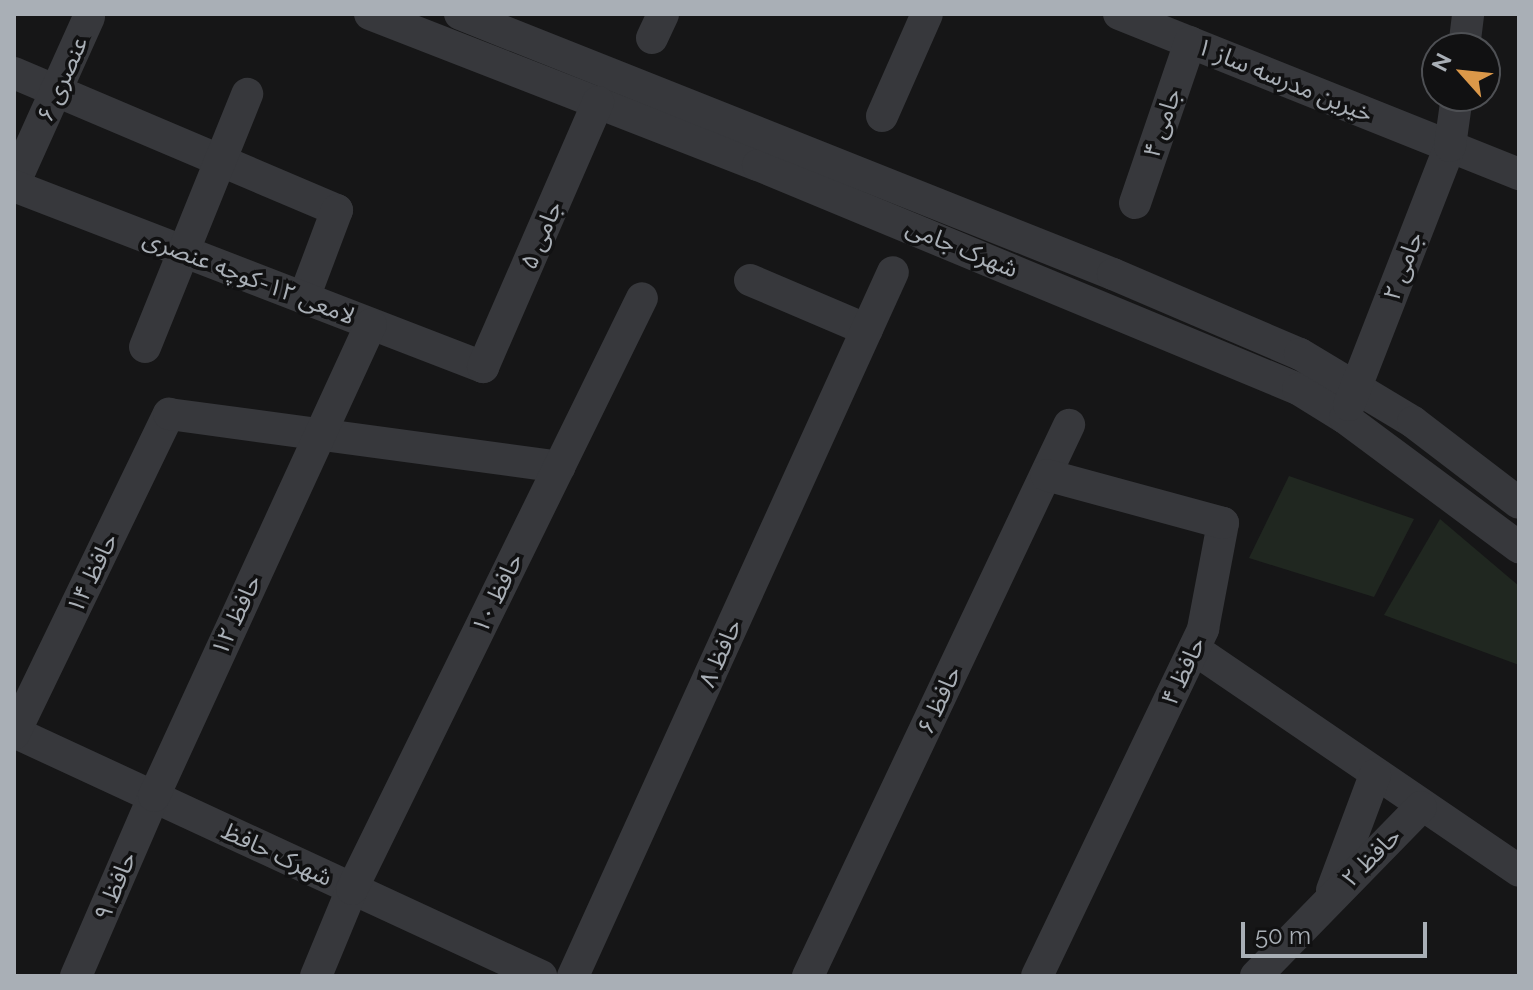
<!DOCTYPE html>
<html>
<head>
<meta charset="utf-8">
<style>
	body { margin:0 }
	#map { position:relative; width:1533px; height:990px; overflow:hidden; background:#161617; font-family:Raleway,"Noto Sans Arabic",sans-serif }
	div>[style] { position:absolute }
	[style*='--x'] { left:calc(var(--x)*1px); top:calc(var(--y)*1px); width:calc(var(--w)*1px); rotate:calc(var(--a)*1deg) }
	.green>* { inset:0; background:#202720 }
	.minor>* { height:32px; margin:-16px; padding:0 16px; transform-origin:16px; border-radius:16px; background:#37383c }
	span { translate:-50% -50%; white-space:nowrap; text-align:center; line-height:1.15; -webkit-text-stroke:7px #111112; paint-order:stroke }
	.street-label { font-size:24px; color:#a9afb6 }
	.frame { position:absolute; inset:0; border:16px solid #a9afb6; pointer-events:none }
	.north { position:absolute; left:1421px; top:32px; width:80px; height:80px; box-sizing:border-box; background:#111112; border:2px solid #4e5054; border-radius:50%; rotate:297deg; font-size:22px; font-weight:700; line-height:32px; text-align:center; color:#a9afb6 }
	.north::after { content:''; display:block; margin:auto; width:28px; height:36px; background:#db9849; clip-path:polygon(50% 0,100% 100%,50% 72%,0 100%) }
	.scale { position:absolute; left:1241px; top:922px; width:186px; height:36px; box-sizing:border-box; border:4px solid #a9afb6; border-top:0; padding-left:10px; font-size:24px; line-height:28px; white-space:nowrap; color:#a9afb6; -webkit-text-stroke:6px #111112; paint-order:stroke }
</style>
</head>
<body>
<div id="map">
	<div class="green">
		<i style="clip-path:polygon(1289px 476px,1414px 519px,1374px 597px,1249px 558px)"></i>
		<i style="clip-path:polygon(1440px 519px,1519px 586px,1519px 665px,1384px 615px)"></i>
	</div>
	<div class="minor">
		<i style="--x:370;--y:14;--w:416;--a:21.3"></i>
		<i style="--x:758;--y:165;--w:585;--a:22.53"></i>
		<i style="--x:1298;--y:389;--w:55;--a:31.7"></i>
		<i style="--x:1345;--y:418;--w:217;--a:36.6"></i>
		<i style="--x:460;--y:14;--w:703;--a:21.71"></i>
		<i style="--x:1113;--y:274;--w:203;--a:23.2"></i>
		<i style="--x:1300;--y:354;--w:132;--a:31"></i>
		<i style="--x:1413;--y:422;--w:133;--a:37.4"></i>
		<i style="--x:1119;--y:14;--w:431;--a:21.8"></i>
		<i style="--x:652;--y:38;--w:26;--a:-65"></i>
		<i style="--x:1464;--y:48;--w:34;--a:-83"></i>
		<i style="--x:14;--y:73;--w:351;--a:23"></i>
		<i style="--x:337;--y:210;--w:94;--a:110.6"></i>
		<i style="--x:882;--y:116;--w:111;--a:-66.2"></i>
		<i style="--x:14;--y:184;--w:183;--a:-65.8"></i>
		<i style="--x:14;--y:186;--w:503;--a:21.1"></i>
		<i style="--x:483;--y:367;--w:289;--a:-66.5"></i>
		<i style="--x:1135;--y:203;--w:170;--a:-71.1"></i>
		<i style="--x:750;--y:280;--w:127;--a:23.1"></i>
		<i style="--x:145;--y:347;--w:273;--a:-68"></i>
		<i style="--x:1349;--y:405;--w:278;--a:-68.7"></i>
		<i style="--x:1450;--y:146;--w:50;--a:-82"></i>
		<i style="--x:1194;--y:649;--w:394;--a:34.3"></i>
		<i style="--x:14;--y:732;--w:581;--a:24.84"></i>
		<i style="--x:14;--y:734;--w:356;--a:-64.2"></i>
		<i style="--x:169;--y:414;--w:394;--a:7.7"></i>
		<i style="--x:1332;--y:890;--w:123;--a:-69.5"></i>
		<i style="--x:76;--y:976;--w:196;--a:-66.6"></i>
		<i style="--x:154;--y:796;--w:519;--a:-65.31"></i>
		<i style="--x:316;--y:976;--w:94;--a:-67.5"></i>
		<i style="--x:352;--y:889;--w:658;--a:-63.86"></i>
		<i style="--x:573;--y:976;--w:773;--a:-65.56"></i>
		<i style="--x:808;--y:976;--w:610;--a:-64.65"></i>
		<i style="--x:1037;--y:976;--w:385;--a:-64.4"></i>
		<i style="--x:1203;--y:629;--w:108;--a:-79.3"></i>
		<i style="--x:1223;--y:523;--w:183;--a:-164.8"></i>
		<i style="--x:1256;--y:976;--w:236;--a:-45.7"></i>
	</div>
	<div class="street-label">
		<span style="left:62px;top:79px;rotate:-66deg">۶ عنصری</span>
		<span style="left:1285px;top:80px;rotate:22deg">۱ خیرین مدرسه ساز</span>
		<span style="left:1162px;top:123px;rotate:-71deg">۴ جامی</span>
		<span style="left:541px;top:235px;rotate:-67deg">۵ جامی</span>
		<span style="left:962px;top:248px;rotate:22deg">شهرک جامی</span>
		<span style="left:1403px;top:266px;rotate:-69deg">۲ جامی</span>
		<span style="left:249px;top:277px;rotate:21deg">لامعی ۱۲-کوچه عنصری</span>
		<span style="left:92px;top:573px;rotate:-64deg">حافظ ۱۴</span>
		<span style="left:497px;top:593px;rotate:-64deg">حافظ ۱۰</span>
		<span style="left:236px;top:615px;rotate:-65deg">حافظ ۱۲</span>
		<span style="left:720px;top:653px;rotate:-66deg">حافظ ۸</span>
		<span style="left:1183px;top:671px;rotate:-65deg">حافظ ۴</span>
		<span style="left:939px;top:700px;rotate:-65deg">حافظ ۶</span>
		<span style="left:277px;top:854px;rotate:25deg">شهرک حافظ</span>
		<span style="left:1371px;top:857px;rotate:-45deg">حافظ ۲</span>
		<span style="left:115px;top:886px;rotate:-67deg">حافظ ۹</span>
	</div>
	<div class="frame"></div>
	<div class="north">N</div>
	<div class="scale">50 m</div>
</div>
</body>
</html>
